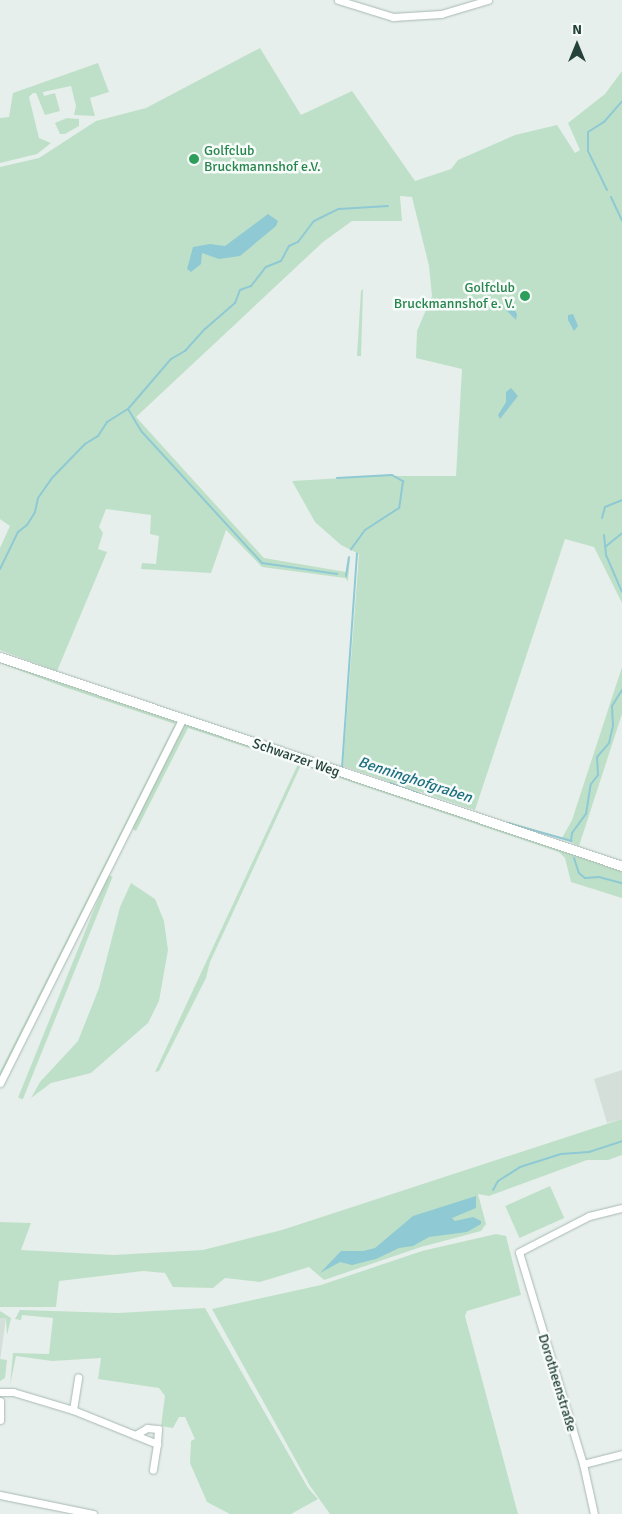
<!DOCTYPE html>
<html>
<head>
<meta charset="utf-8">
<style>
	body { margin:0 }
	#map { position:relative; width:622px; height:1514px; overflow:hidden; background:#e6efeb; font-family:Signika,sans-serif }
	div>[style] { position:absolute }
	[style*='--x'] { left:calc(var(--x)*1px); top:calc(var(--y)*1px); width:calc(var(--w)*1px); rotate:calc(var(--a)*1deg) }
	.built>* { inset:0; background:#d4dfda }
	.green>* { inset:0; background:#bfe0c8; transform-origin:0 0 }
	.water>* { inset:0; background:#8ec9d4 }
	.stream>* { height:2px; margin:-1px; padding:0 1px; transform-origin:1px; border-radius:1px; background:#8ec9d4 }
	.roads { filter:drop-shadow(0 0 1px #a8b8b2) drop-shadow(0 0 1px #a8b8b2) }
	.minor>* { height:7px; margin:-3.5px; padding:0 3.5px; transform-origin:3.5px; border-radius:3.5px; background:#fff }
	.tertiary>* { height:9px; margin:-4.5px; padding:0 4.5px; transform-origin:4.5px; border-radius:4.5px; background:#fff }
	.dots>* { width:14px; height:14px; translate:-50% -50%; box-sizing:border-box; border:2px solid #f7fbf9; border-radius:50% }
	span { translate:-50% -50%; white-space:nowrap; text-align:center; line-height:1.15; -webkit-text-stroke:5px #f7fbf9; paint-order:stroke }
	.leisure-label { font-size:14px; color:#27864d }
	.left { translate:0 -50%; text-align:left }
	.right { translate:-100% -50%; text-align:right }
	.street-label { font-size:14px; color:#24423a }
	.water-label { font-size:15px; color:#1c6f80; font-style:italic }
	.north { position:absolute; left:552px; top:20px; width:50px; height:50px; -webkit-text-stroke:4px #f7fbf9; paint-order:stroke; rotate:0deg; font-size:14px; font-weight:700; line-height:20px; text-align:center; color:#24423a }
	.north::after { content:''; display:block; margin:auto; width:18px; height:22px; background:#24423a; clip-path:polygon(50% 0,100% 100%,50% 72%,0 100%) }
</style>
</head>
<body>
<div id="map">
	<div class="built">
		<i style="clip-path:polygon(622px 1070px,622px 1119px,607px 1123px,594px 1079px)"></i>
		<i style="clip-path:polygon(0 1318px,6px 1318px,0 1361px)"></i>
	</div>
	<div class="green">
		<i style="clip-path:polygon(260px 48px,301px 115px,352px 91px,415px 181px,451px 169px,458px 160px,515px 135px,557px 125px,575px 153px,580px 150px,568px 123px,605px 94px,622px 71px,622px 603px,594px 547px,565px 539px,475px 810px,343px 766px,359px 554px,341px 545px,315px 522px,292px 481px,377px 476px,456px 476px,462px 369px,416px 358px,417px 331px,432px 296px,429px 266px,412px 197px,400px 196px,402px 221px,352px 221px,323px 242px,136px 417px,264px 558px,346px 572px,350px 557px,348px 581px,345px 578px,262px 567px,226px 530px,211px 573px,141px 569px,142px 563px,156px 564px,159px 536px,150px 534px,151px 515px,106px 509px,99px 527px,103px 533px,98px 549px,107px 552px,57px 671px,0 650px,0 548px,10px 526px,0 519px,0 167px,39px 158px,96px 121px,146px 108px)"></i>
		<i style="clip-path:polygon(98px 63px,109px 92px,90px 98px,95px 116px,74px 115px,76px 106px,71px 86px,43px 92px,44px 96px,55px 93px,60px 111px,45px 115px,36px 93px,33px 93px,29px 97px,39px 138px,51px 143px,37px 154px,0 163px,0 118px,9px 117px,13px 93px)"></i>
		<i style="clip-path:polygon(67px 118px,79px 119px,79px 126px,65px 134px,60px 134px,55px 123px)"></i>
		<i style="clip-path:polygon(363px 289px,361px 356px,357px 356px,361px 291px)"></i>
		<i style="clip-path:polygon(0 660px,174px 720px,176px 724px,0 1078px,0 1072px,175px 724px,64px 687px,0 663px)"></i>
		<i style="clip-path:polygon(622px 667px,622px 714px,579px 846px,562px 838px,572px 820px)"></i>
		<i style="clip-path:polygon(185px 724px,622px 869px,622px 898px,571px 882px,565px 858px,559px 852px,301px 765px,210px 962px,206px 978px,159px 1071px,155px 1072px,298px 764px,188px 728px,136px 831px,131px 828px)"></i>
		<i style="left:108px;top:875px;width:5px;height:240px;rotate:22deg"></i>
		<i style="clip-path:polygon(131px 883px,155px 899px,164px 921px,168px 950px,159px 1001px,148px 1023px,91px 1073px,51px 1083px,31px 1098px,40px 1082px,78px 1041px,99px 988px,120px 907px)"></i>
		<i style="clip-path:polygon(622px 1119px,622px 1155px,608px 1160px,587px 1160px,489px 1196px,478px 1194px,486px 1224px,481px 1231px,421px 1247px,324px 1280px,309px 1267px,260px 1282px,225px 1278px,213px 1288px,173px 1287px,165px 1273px,143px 1271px,59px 1281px,56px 1307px,0 1307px,0 1222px,31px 1223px,21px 1250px,113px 1255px,203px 1250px,282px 1230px)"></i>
		<i style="left:550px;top:1186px;width:35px;height:49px;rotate:66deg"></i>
		<i style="clip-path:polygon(496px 1234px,506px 1236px,521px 1295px,467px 1311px,465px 1316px,518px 1514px,330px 1514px,310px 1486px,212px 1309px,321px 1285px,422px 1251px)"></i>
		<i style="clip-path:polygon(205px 1308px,308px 1488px,318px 1499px,291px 1514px,230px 1514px,207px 1502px,190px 1463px,191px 1441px,195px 1439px,185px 1417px,179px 1417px,173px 1428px,161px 1426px,165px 1396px,159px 1388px,98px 1379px,101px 1358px,52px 1361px,16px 1356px,10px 1385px,13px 1353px,49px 1354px,53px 1318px,22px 1315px,21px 1320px,15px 1319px,20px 1310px,118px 1313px)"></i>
		<i style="clip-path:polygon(0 1311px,11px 1318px,7px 1335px,6px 1318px,0 1318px)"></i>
		<i style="clip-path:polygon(0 1359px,7px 1360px,5px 1378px,0 1381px)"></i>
	</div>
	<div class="water">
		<i style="clip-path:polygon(268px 214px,278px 221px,276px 226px,240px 256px,219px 259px,202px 253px,201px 264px,191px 272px,187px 269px,193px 247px,210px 244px,225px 246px)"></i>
		<i style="clip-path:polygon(511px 305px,517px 314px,516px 320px,506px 310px)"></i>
		<i style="clip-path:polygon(573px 314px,578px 326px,574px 331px,568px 320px,568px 315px)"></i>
		<i style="clip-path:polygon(511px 388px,518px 396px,500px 419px,498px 415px,506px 402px,506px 392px)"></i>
		<i style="clip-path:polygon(476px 1196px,476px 1208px,452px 1218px,455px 1221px,473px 1217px,481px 1221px,481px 1224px,467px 1232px,429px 1237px,413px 1246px,399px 1248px,376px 1259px,352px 1265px,340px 1262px,320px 1273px,341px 1251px,363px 1251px,375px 1248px,413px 1216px)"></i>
	</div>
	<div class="stream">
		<i style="--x:607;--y:190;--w:43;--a:-116"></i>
		<i style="--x:588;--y:151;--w:19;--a:-90"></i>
		<i style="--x:588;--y:132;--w:19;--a:-32"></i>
		<i style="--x:604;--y:122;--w:28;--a:-49"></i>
		<i style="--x:611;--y:197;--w:26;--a:65"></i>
		<i style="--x:128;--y:409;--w:27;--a:59"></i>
		<i style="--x:142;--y:432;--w:178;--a:47.5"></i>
		<i style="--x:262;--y:563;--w:76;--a:8.3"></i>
		<i style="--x:337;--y:478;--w:55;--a:-3.1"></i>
		<i style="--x:392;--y:475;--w:13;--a:29"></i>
		<i style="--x:403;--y:481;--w:27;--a:98"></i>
		<i style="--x:399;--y:508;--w:40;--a:147.1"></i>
		<i style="--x:365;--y:530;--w:24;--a:126"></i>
		<i style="--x:602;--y:518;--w:11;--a:-75"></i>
		<i style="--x:605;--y:507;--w:18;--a:-22"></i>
		<i style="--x:604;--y:535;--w:20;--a:84"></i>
		<i style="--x:606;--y:555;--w:40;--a:66.6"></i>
		<i style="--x:605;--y:547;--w:22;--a:-39"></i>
		<i style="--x:0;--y:569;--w:41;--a:-64.1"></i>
		<i style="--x:18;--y:532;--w:11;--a:-38"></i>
		<i style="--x:27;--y:525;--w:15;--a:-58"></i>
		<i style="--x:35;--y:512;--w:14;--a:-78"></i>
		<i style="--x:38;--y:498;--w:24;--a:-55"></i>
		<i style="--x:52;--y:478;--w:47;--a:-45.9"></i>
		<i style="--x:85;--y:444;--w:15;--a:-32"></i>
		<i style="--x:98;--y:436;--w:17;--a:-57"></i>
		<i style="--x:107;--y:422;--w:25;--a:-32"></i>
		<i style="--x:128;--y:409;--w:66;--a:-49.3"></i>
		<i style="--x:171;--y:359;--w:16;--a:-30"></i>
		<i style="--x:185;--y:351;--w:30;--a:-48"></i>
		<i style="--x:205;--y:329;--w:40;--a:-41"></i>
		<i style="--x:235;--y:303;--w:14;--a:-69"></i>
		<i style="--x:240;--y:290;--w:12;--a:-20"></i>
		<i style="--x:251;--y:286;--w:24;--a:-52"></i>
		<i style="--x:266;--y:267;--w:16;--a:-22"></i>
		<i style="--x:281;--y:261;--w:17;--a:-62"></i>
		<i style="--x:289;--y:246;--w:10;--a:-24"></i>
		<i style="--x:298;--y:242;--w:26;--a:-53"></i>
		<i style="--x:314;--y:221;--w:28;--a:-26"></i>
		<i style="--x:339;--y:209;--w:49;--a:-3.5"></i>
		<i style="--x:346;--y:576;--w:19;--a:-81"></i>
		<i style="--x:342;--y:768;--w:215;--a:-86"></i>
		<i style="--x:390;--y:783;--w:30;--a:20"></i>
		<i style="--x:508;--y:823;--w:66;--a:15.9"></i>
		<i style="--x:571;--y:841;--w:8;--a:-83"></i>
		<i style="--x:572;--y:833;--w:24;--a:-54"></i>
		<i style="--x:586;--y:814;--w:30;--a:-81"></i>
		<i style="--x:591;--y:784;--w:11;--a:-52"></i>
		<i style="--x:598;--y:775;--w:18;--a:-93"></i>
		<i style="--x:597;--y:757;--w:18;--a:-49"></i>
		<i style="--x:609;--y:743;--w:17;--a:-77"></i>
		<i style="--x:613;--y:726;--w:20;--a:-93"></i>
		<i style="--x:612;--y:706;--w:19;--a:-58"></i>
		<i style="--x:574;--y:858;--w:16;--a:72"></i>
		<i style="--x:579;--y:873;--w:8;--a:40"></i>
		<i style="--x:585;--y:878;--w:14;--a:-4"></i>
		<i style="--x:599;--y:877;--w:24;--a:15"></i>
		<i style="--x:493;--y:1190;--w:10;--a:-61"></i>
		<i style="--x:498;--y:1181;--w:26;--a:-32"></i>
		<i style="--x:520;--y:1167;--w:43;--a:-17.6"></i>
		<i style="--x:561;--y:1154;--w:28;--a:-4"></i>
		<i style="--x:589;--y:1152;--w:35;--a:-18"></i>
	</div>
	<div class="roads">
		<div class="minor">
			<i style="--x:338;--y:0;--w:58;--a:17.2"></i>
			<i style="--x:393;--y:17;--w:48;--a:-3.6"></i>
			<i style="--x:441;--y:14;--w:49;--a:-16.6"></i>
			<i style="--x:0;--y:1083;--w:406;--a:-63.4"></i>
			<i style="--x:0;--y:1392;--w:13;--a:0"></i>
			<i style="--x:13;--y:1392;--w:63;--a:16.7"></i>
			<i style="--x:73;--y:1410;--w:91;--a:22"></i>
			<i style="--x:157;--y:1444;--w:26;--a:99"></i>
			<i style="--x:0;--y:1401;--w:19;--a:90"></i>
			<i style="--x:73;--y:1410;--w:33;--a:-81"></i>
			<i style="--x:135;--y:1435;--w:14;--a:-30"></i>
			<i style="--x:147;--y:1428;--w:11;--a:5"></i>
			<i style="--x:158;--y:1429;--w:15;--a:94"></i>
			<i style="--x:583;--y:1464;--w:40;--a:-14.4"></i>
			<i style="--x:0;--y:1495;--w:95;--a:11.5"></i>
			<i style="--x:594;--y:1514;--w:51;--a:-102.4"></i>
			<i style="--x:583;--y:1464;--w:221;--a:-106.8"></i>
			<i style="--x:519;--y:1252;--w:79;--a:-27.2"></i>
			<i style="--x:589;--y:1216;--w:34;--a:-14"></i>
		</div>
		<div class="tertiary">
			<i style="--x:0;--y:657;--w:656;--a:18.57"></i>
		</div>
	</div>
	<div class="dots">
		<i style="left:194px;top:159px;background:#2e9e5b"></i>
		<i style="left:525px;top:296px;background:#2e9e5b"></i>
	</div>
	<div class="leisure-label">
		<span class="left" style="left:204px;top:159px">Golfclub<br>Bruckmannshof e.V.</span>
		<span class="right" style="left:515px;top:296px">Golfclub<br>Bruckmannshof e. V.</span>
	</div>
	<div class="street-label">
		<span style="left:296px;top:758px;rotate:19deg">Schwarzer Weg</span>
		<span style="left:557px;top:1383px;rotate:73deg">Dorotheenstraße</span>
	</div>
	<div class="water-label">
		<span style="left:415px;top:780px;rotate:18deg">Benninghofgraben</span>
	</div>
	<div class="north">N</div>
</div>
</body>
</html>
